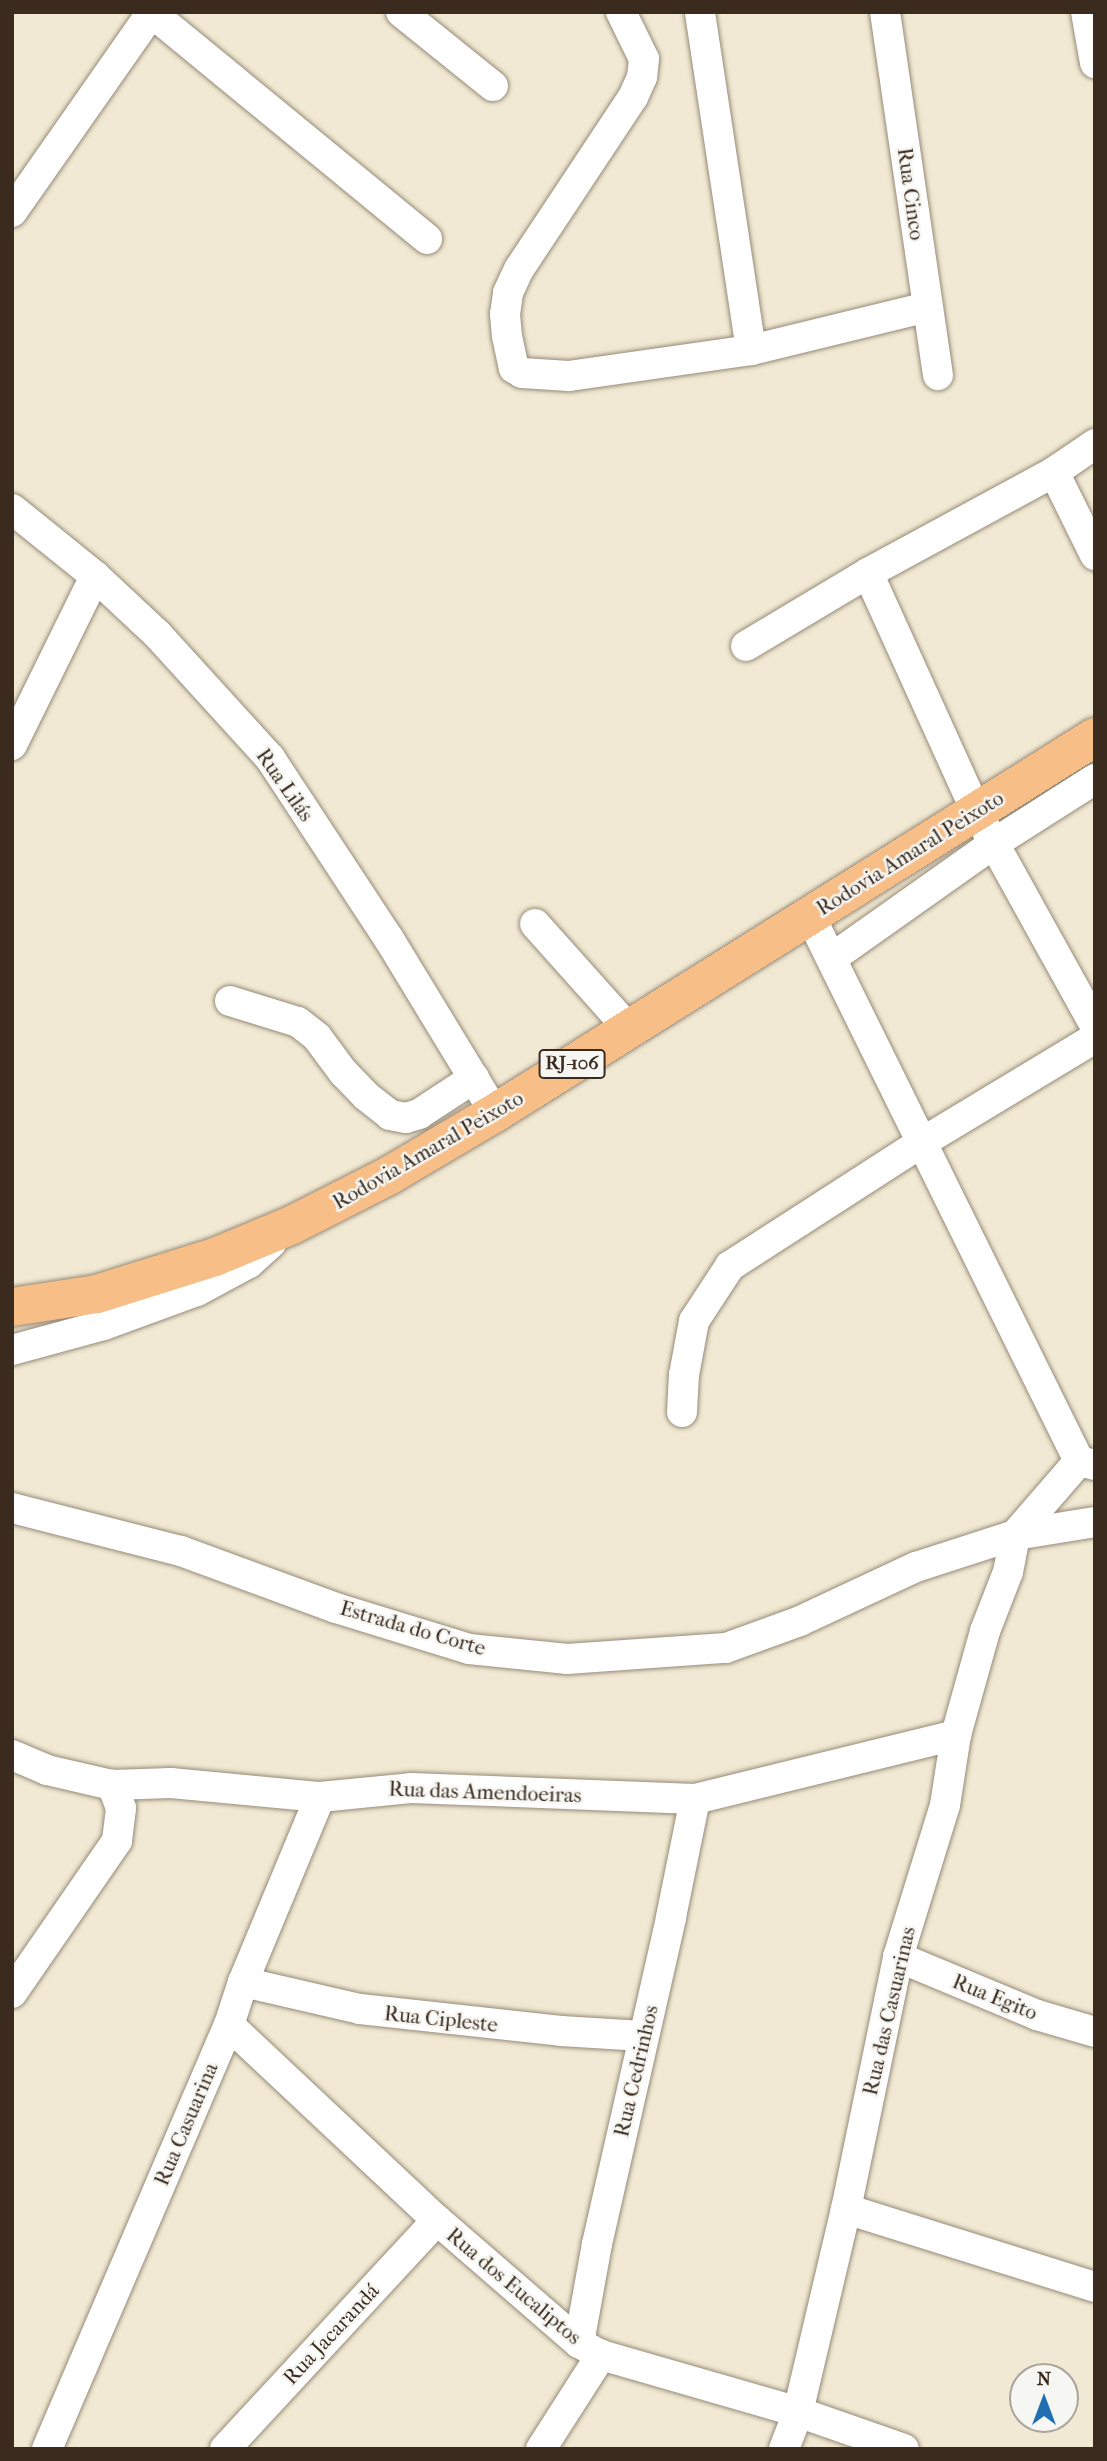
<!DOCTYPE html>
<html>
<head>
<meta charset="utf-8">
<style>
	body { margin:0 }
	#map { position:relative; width:1107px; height:2461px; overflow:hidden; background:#f1e9d3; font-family:"IM FELL French Canon",serif }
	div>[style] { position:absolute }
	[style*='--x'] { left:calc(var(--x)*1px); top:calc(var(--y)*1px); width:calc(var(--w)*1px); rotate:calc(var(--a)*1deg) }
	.roads { filter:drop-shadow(0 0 2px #968a78) drop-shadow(0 0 2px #968a78) }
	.minor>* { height:30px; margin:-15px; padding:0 15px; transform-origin:15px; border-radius:15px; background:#fff }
	.highway>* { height:38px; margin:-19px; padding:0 19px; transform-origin:19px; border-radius:19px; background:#f7be88 }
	span { translate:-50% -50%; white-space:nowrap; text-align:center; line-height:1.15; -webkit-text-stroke:5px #f6f6f2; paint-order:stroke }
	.shield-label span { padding:2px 5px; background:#f6f6f2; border:2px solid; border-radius:5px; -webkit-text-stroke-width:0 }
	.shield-label { font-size:19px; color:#3b2a1e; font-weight:700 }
	.street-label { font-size:21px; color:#3b2a1e }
	.frame { position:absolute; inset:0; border:14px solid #3b2a1e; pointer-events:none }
	.north { position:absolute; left:1009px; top:2363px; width:70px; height:70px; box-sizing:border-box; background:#f6f6f2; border:2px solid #aba49d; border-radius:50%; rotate:0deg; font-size:19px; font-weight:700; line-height:28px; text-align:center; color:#3b2a1e }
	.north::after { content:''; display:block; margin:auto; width:24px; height:32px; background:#1f6fb2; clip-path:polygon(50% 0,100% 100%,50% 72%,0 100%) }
</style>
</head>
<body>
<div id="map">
	<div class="roads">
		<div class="minor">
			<i style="--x:401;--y:12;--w:118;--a:38.8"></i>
			<i style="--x:621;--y:12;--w:52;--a:63.9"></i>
			<i style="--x:644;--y:59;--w:18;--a:96"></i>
			<i style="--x:642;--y:77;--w:22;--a:114"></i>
			<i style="--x:633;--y:97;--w:206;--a:123.5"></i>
			<i style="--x:519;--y:269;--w:26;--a:115"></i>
			<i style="--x:508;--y:293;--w:21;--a:98"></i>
			<i style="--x:505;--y:314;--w:22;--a:85"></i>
			<i style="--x:507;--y:336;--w:33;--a:78"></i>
			<i style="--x:514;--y:368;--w:9;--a:32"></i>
			<i style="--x:522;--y:373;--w:47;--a:3.7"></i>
			<i style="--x:569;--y:376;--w:184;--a:-8.1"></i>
			<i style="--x:751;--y:350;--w:342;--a:-98.6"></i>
			<i style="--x:885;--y:12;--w:367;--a:81.7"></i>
			<i style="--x:1086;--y:12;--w:52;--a:80"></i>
			<i style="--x:152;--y:13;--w:356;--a:39.4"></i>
			<i style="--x:12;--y:212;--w:244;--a:-55"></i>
			<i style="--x:751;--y:350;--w:182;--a:-13.7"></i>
			<i style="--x:1054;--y:472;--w:93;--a:63.7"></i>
			<i style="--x:12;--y:509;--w:107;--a:38.9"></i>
			<i style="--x:95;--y:576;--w:86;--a:43.1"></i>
			<i style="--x:158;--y:635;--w:166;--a:47.7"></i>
			<i style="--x:270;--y:758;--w:217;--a:56.7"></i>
			<i style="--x:389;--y:939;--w:204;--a:58.7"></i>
			<i style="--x:868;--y:573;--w:261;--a:65.6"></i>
			<i style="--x:976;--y:811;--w:246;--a:61"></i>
			<i style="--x:746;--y:646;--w:142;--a:-30.9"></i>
			<i style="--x:868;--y:573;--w:212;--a:-28.5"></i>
			<i style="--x:1054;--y:472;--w:50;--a:-34.3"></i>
			<i style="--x:12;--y:745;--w:188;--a:-63.8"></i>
			<i style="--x:810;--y:916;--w:608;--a:63.73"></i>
			<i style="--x:1079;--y:1461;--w:16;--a:14"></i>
			<i style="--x:535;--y:924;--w:141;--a:48.2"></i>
			<i style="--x:832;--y:958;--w:197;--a:-35.3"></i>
			<i style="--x:993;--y:844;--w:121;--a:-32.5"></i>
			<i style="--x:230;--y:1001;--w:71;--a:17.2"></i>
			<i style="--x:298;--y:1022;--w:24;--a:38"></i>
			<i style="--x:317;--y:1037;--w:44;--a:53.4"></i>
			<i style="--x:343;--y:1072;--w:33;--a:46"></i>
			<i style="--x:366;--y:1096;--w:31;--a:38"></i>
			<i style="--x:390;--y:1115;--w:16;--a:11"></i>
			<i style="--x:406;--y:1118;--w:14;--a:-17"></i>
			<i style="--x:419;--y:1114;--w:66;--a:-33.2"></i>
			<i style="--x:12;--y:1350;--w:95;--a:-15.2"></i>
			<i style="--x:104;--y:1325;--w:99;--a:-20.1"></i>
			<i style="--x:197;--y:1291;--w:59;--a:-28.3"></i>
			<i style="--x:249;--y:1263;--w:30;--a:-42"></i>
			<i style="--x:682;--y:1412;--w:37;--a:-87"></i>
			<i style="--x:684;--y:1375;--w:55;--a:-79.5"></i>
			<i style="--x:694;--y:1321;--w:66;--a:-56.8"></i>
			<i style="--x:730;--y:1266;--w:227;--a:-32.8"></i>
			<i style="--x:921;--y:1143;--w:203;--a:-31.1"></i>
			<i style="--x:12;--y:1508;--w:174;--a:14.3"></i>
			<i style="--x:181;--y:1551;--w:165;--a:20.2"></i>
			<i style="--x:336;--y:1608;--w:139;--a:17.1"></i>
			<i style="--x:469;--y:1649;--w:99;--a:5.8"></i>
			<i style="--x:567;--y:1659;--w:159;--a:-4"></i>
			<i style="--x:726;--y:1648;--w:79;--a:-20"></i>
			<i style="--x:800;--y:1621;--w:128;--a:-25"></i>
			<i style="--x:916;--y:1567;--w:104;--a:-17.9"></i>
			<i style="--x:1015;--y:1535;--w:98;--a:-49.1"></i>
			<i style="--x:12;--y:1755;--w:38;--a:23"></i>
			<i style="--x:47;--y:1770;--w:67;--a:13"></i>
			<i style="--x:112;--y:1785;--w:59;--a:-1.9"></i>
			<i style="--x:171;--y:1783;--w:150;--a:5.4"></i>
			<i style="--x:320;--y:1797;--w:91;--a:-5.6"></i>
			<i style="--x:411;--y:1788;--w:284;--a:2.2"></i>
			<i style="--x:695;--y:1799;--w:269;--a:-13.8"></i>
			<i style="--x:898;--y:1957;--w:151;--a:22.6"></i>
			<i style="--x:1037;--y:2015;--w:60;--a:16.3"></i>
			<i style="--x:243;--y:1982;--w:120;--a:13"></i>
			<i style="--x:360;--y:2009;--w:202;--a:6.2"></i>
			<i style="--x:561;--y:2031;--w:82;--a:3.5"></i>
			<i style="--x:12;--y:1993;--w:185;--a:-55.4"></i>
			<i style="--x:117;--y:1841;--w:33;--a:-83"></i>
			<i style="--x:121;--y:1808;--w:25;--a:-111"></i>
			<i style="--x:229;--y:2025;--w:285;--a:43.2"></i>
			<i style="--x:437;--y:2220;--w:188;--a:40.9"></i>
			<i style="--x:579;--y:2343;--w:25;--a:29"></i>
			<i style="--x:601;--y:2355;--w:205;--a:16.1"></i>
			<i style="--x:798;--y:2412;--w:112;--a:19.2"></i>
			<i style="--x:846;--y:2209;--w:261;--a:17.4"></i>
			<i style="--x:579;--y:2343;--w:101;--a:-79.7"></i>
			<i style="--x:597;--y:2244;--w:335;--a:-77.2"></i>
			<i style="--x:671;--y:1917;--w:120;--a:-78.5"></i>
			<i style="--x:47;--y:2449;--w:461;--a:-66.8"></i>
			<i style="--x:229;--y:2025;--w:45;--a:-72"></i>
			<i style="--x:243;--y:1982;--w:200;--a:-67.4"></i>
			<i style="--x:225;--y:2449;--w:312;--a:-47.2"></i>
			<i style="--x:541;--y:2449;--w:112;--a:-57.4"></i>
			<i style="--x:784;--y:2449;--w:40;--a:-69"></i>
			<i style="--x:798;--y:2412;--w:209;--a:-76.7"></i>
			<i style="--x:846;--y:2209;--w:257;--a:-78.3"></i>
			<i style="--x:898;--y:1957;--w:159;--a:-72.8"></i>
			<i style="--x:945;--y:1805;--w:71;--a:-81.1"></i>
			<i style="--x:956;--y:1735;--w:108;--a:-74.4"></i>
			<i style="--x:985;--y:1631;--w:63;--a:-68.7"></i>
			<i style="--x:1008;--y:1572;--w:38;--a:-79"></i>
			<i style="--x:1015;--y:1535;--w:81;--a:-9.2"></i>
		</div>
		<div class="highway">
			<i style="--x:12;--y:1307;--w:86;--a:-8.7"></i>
			<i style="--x:97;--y:1294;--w:124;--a:-17.4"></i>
			<i style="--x:215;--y:1257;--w:83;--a:-22.6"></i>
			<i style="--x:292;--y:1225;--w:110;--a:-27"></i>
			<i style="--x:390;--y:1175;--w:122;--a:-30.6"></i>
			<i style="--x:495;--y:1113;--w:708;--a:-32.07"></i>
		</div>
	</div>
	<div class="shield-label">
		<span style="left:572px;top:1064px">RJ-106</span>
	</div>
	<div class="street-label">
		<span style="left:911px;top:194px;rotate:82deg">Rua Cinco</span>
		<span style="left:285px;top:785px;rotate:55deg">Rua Lilás</span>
		<span style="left:910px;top:853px;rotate:-32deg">Rodovia Amaral Peixoto</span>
		<span style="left:428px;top:1150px;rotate:-30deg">Rodovia Amaral Peixoto</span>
		<span style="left:413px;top:1628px;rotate:16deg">Estrada do Corte</span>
		<span style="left:485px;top:1792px;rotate:2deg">Rua das Amendoeiras</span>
		<span style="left:995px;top:1997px;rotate:22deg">Rua Egito</span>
		<span style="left:889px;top:2011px;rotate:-77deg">Rua das Casuarinas</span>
		<span style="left:441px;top:2019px;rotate:6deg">Rua Cipleste</span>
		<span style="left:636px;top:2071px;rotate:-77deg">Rua Cedrinhos</span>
		<span style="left:186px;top:2124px;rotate:-67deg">Rua Casuarina</span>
		<span style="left:514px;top:2286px;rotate:40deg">Rua dos Eucaliptos</span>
		<span style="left:331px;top:2334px;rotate:-47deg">Rua Jacarandá</span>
	</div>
	<div class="frame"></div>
	<div class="north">N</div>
</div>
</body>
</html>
